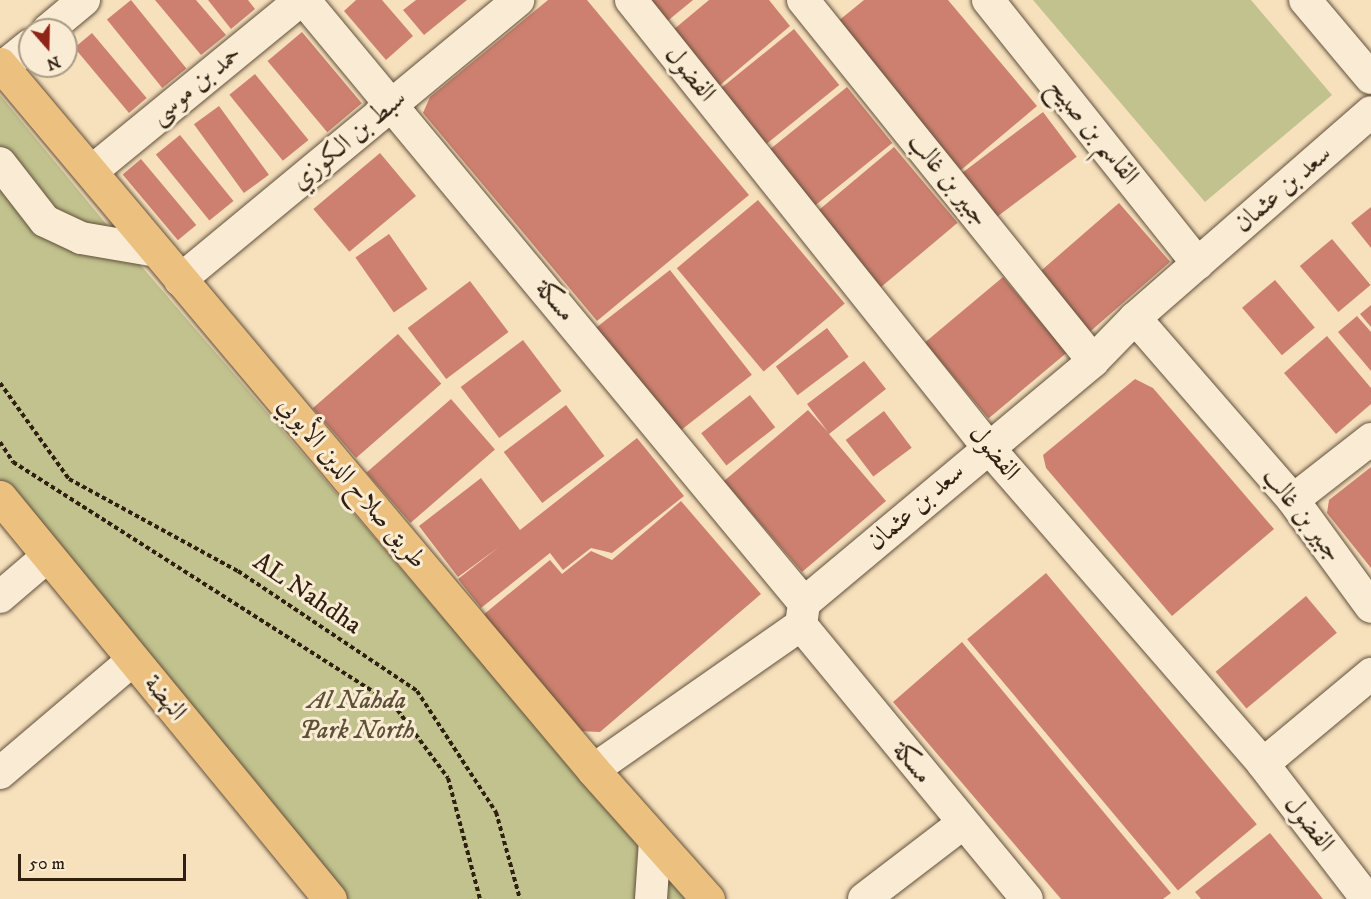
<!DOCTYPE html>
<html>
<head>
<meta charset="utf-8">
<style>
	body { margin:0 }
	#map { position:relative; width:1371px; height:899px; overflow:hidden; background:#f7e1bd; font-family:"IM FELL DW Pica",Amiri,serif }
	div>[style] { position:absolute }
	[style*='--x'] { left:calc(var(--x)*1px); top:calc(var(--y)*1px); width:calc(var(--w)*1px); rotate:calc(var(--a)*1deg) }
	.green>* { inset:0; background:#c1c28e }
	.building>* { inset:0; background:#cd806f; transform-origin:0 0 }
	.path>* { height:4px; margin-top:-2px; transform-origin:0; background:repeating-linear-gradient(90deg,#302011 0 4.5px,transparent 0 7.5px) }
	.roads { filter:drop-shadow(0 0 2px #62503c) drop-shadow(0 0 2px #62503c) }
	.minor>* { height:32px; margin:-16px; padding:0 16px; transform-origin:16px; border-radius:16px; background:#faecd4 }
	.major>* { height:33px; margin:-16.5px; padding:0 16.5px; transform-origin:16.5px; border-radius:16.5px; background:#ecc07e }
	span { translate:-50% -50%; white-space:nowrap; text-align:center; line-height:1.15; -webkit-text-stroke:6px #faecd4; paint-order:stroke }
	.street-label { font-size:26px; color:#302011 }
	.park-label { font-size:26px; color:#5c5136; font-style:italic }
	.north { position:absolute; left:18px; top:18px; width:60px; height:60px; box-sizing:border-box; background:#faecd4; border:2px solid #a99a86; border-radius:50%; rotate:160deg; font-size:16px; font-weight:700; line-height:24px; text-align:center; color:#302011 }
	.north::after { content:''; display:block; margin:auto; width:21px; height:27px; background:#8f2418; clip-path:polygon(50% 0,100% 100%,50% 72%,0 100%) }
	.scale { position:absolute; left:18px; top:854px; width:168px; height:27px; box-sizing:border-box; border:3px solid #302011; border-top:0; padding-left:8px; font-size:18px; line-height:21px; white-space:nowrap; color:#302011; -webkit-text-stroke:4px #faecd4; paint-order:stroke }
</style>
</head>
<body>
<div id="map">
	<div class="green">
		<i style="clip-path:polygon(1033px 0,1251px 0,1332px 95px,1205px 202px)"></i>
		<i style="clip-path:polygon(0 95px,131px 254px,685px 899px,345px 899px,0 490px)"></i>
	</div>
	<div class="building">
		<i style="left:131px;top:0;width:88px;height:31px;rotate:51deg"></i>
		<i style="clip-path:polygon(155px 0,196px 0,226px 35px,201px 55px)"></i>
		<i style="clip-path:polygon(208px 0,248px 0,255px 9px,231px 29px)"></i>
		<i style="clip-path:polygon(356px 0,382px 0,413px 36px,386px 60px,344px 11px)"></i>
		<i style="clip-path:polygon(416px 0,467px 0,424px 35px,403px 10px)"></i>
		<i style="clip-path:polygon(548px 0,587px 0,749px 195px,597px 321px,423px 113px,430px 97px)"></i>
		<i style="clip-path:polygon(646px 0,693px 0,665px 23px)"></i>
		<i style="clip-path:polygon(709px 0,769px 0,790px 26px,713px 91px,667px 35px)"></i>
		<i style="clip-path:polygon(864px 0,948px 0,1037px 106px,961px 170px,837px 22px)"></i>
		<i style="left:794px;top:29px;width:72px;height:102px;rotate:51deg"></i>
		<i style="left:302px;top:32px;width:93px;height:45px;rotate:50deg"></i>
		<i style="left:92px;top:33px;width:85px;height:23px;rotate:50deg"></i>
		<i style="left:255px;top:74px;width:85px;height:33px;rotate:51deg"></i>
		<i style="left:847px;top:87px;width:72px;height:101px;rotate:51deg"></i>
		<i style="left:219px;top:106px;width:85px;height:31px;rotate:54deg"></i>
		<i style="left:1043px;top:112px;width:56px;height:101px;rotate:53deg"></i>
		<i style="left:180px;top:135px;width:85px;height:31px;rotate:51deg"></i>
		<i style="left:894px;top:147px;width:99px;height:100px;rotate:50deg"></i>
		<i style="left:380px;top:153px;width:56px;height:87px;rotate:50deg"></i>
		<i style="left:141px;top:159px;width:86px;height:24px;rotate:50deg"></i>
		<i style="left:758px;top:200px;width:135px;height:106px;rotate:50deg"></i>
		<i style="left:1119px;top:203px;width:78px;height:106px;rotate:49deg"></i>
		<i style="clip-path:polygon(1371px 207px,1371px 248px,1351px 223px)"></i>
		<i style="left:389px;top:234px;width:67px;height:41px;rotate:55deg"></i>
		<i style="left:1332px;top:239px;width:60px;height:42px;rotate:50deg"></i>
		<i style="left:670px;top:270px;width:133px;height:100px;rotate:52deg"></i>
		<i style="left:1003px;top:277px;width:99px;height:102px;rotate:50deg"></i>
		<i style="left:1275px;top:280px;width:62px;height:43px;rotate:50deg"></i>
		<i style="left:470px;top:281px;width:64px;height:78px;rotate:53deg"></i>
		<i style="clip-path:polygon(1371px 305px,1371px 327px,1360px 314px)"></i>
		<i style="clip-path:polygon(1357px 316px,1371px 332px,1371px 371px,1338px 332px)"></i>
		<i style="left:827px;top:328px;width:36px;height:64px;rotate:53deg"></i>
		<i style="left:398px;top:334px;width:66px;height:113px;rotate:49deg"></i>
		<i style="clip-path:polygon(1327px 336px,1371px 388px,1371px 404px,1336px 434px,1284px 373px)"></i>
		<i style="left:523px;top:340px;width:64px;height:78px;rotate:53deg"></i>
		<i style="clip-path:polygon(864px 361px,886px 389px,829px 434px,886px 501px,802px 572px,724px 481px,808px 410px,828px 432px,807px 404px)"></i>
		<i style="clip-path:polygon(1135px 379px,1153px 388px,1274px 529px,1172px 616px,1046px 468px,1043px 455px)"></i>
		<i style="left:750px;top:395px;width:41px;height:62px;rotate:52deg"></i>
		<i style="left:451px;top:399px;width:67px;height:112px;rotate:49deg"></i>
		<i style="left:566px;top:405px;width:64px;height:78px;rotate:53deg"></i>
		<i style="left:884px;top:411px;width:46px;height:48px;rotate:53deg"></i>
		<i style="clip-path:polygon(637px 438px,684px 496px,612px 553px,591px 548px,563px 570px,550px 553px,481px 608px,458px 579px,499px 547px,458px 577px,419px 526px,481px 478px,520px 530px)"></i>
		<i style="clip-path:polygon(1371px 467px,1371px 568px,1327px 513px,1329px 500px)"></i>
		<i style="clip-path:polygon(681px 501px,761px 594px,600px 732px,578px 731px,483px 615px,550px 560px,562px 574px,591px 551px,612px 560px)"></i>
		<i style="left:1046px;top:573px;width:328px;height:103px;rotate:50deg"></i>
		<i style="left:1306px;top:596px;width:48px;height:118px;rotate:50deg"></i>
		<i style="clip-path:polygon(962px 642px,1171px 893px,1163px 899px,1061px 899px,893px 702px)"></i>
		<i style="clip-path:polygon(1270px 833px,1323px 899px,1201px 899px,1195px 892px)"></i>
	</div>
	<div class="path">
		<i style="--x:0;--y:383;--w:118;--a:54.3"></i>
		<i style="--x:69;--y:479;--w:192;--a:28.6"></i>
		<i style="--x:238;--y:571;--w:216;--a:33.8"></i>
		<i style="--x:417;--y:691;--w:145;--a:56.9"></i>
		<i style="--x:496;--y:812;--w:90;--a:74.6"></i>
		<i style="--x:0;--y:442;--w:24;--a:57"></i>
		<i style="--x:13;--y:462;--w:451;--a:32.5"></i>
		<i style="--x:393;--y:704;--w:92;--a:53.4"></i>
		<i style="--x:448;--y:778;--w:125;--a:75.2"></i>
	</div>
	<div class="roads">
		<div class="minor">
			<i style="--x:304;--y:0;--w:783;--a:50.33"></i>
			<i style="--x:631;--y:0;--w:571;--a:51.4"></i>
			<i style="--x:987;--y:446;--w:421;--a:49"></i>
			<i style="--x:1263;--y:764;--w:170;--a:52.4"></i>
			<i style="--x:803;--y:0;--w:463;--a:51.2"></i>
			<i style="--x:988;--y:0;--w:337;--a:51.5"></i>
			<i style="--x:1305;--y:0;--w:102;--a:49.8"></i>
			<i style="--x:48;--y:30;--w:47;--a:-39.8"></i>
			<i style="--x:3;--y:67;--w:35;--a:-39"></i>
			<i style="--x:0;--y:163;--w:73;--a:52.2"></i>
			<i style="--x:45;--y:221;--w:40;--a:25"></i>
			<i style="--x:81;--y:238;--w:77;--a:9.7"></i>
			<i style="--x:92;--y:171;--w:270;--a:-39.3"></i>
			<i style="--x:180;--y:280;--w:439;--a:-39.6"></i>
			<i style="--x:1135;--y:318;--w:241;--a:49"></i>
			<i style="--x:1293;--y:500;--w:132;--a:53.9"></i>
			<i style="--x:1293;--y:500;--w:99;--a:-38"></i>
			<i style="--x:0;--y:597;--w:63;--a:-40.5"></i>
			<i style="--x:801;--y:625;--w:355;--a:50.5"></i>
			<i style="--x:1263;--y:764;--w:141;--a:-39.8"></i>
			<i style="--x:593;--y:770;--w:254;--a:-34.9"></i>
			<i style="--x:801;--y:625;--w:22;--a:-82"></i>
			<i style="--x:804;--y:603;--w:377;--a:-39.9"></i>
			<i style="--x:1093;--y:361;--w:60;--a:-45.7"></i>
			<i style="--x:1135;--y:318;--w:313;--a:-41.1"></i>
			<i style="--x:0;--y:773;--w:175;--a:-40.4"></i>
			<i style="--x:651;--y:899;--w:59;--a:-86.1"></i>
			<i style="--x:864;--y:899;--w:123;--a:-37.4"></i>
		</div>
		<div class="major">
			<i style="--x:0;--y:64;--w:922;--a:49.97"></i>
			<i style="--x:593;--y:770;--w:173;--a:48.3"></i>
			<i style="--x:0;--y:497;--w:520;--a:50.62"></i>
		</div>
	</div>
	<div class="street-label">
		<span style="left:690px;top:74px;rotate:51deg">الفضول</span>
		<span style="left:196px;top:85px;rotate:-39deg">حمد بن موسى</span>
		<span style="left:1093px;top:132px;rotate:51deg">القاسم بن صبيح</span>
		<span style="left:349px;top:140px;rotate:-40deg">سبط بن الكوزي</span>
		<span style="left:948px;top:180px;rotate:51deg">جبير بن غالب</span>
		<span style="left:1283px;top:189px;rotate:-41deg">سعد بن عثمان</span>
		<span style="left:555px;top:301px;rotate:50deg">مسكة</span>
		<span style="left:994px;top:453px;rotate:50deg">الفضول</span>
		<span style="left:352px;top:483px;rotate:50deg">طريق صلاح الدين الأيوبي</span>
		<span style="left:916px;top:507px;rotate:-41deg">سعد بن عثمان</span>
		<span style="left:1302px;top:515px;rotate:52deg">جبير بن غالب</span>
		<span style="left:307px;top:594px;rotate:34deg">AL Nahdha</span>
		<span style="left:165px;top:698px;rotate:51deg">النهضة</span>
		<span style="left:912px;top:763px;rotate:51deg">مسكة</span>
		<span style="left:1309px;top:824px;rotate:52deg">الفضول</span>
	</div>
	<div class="park-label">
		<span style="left:357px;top:716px">Al Nahda<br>Park North</span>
	</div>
	<div class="north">N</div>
	<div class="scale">50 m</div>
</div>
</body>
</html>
